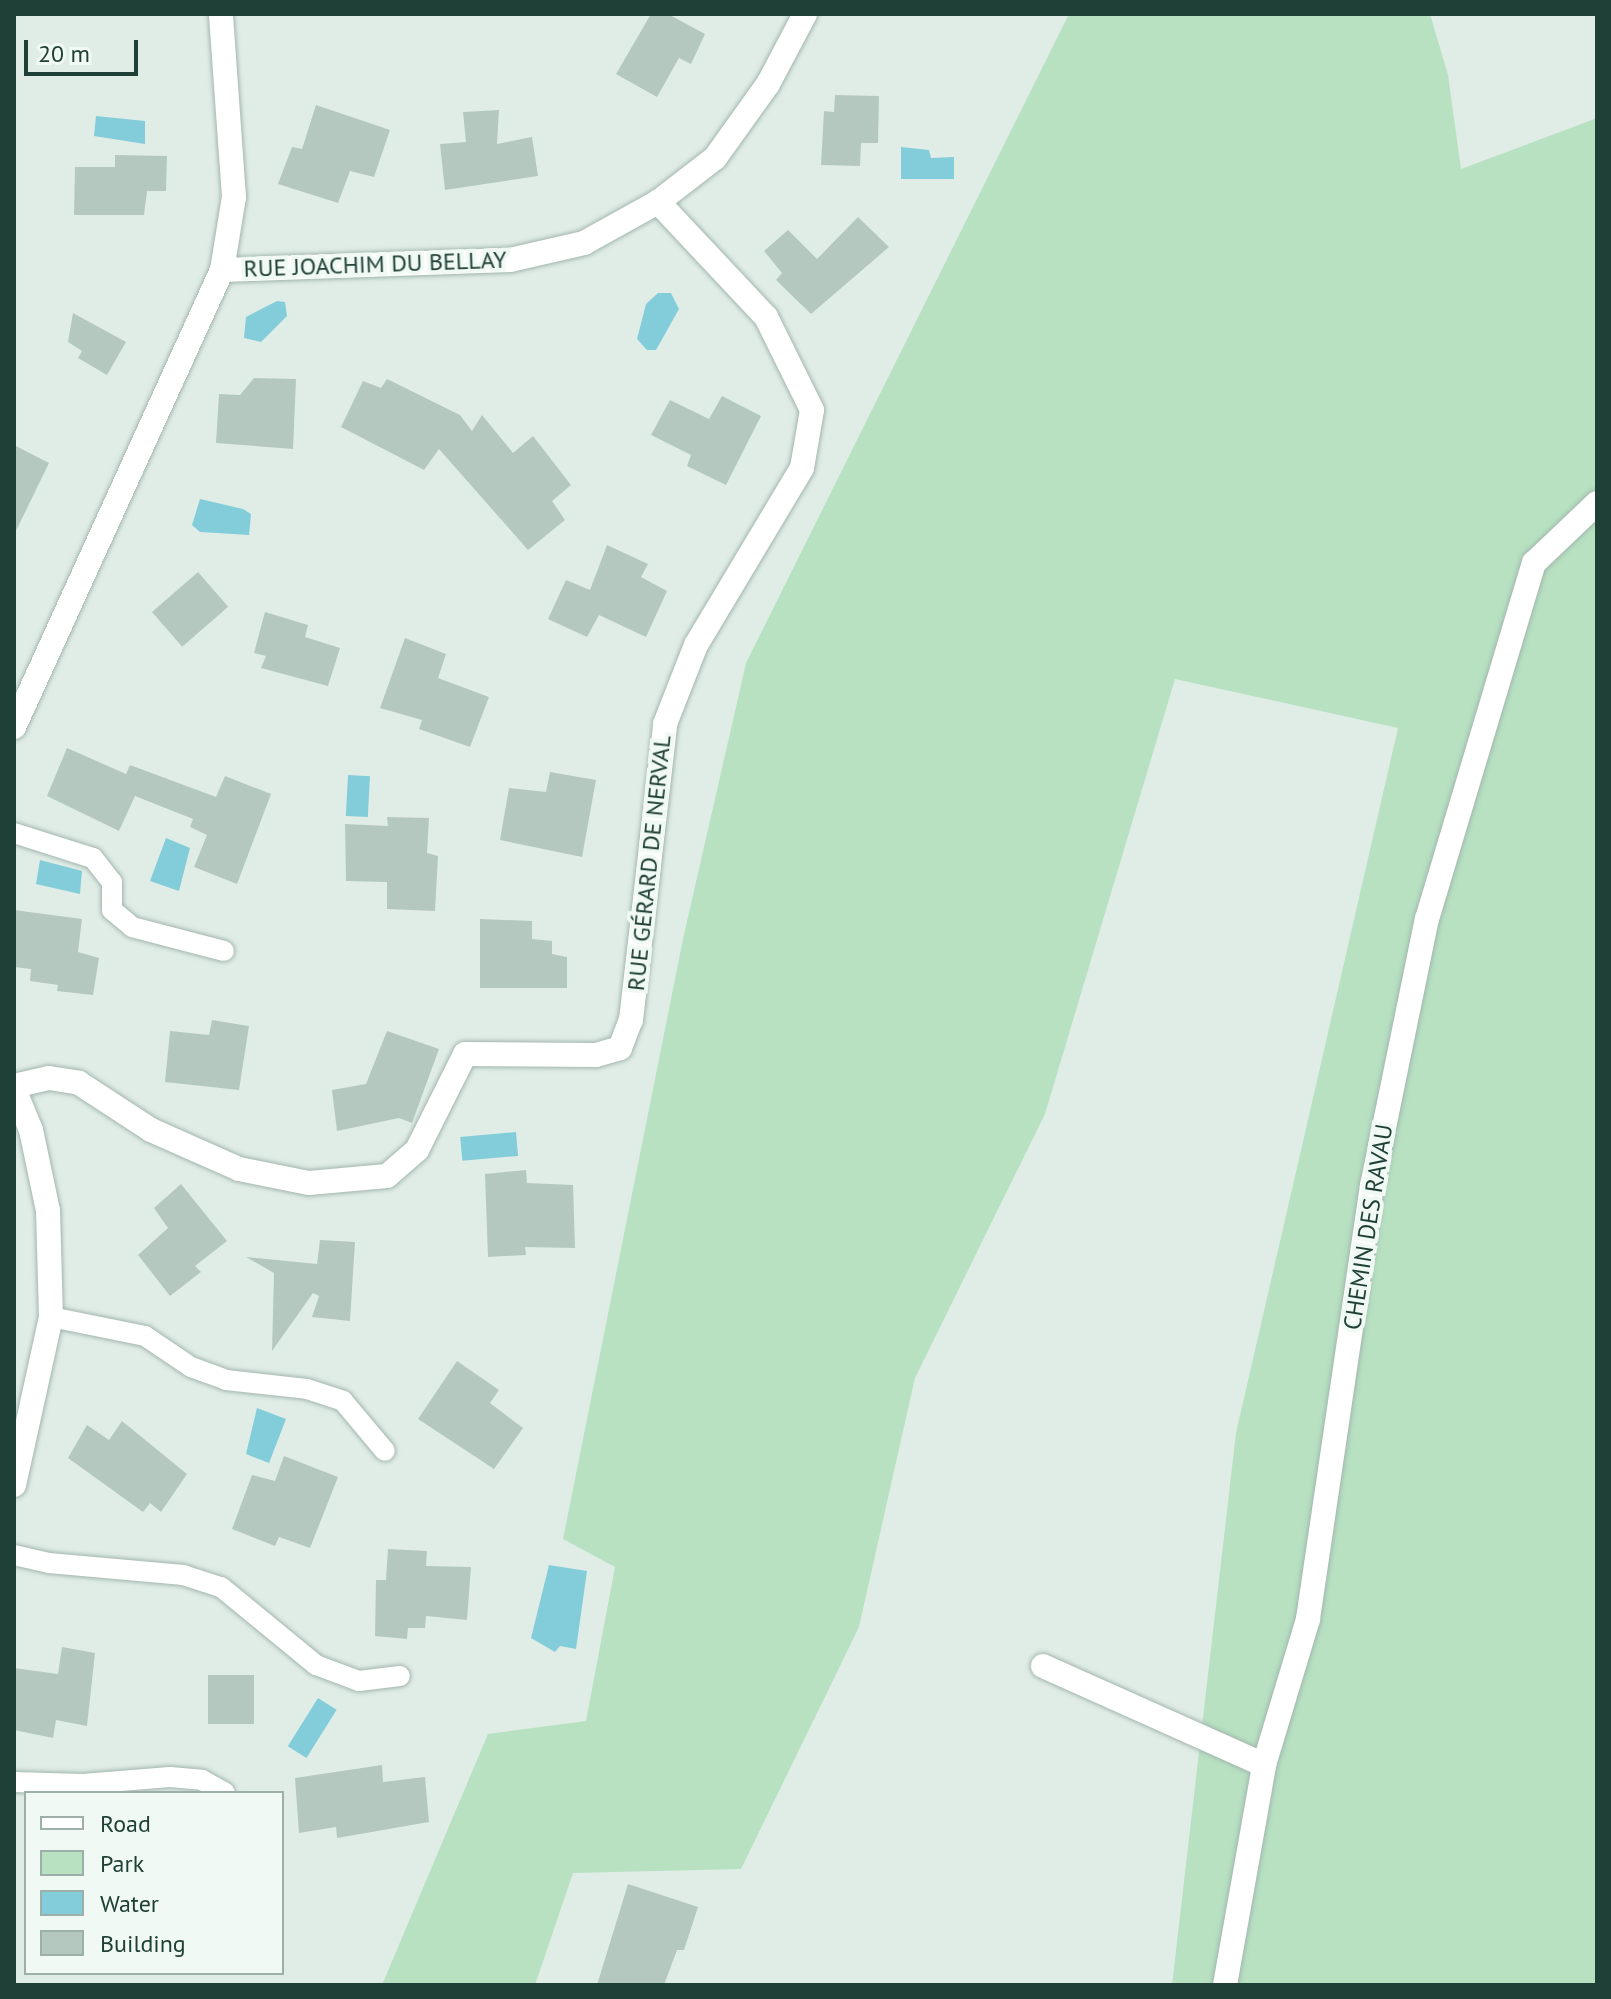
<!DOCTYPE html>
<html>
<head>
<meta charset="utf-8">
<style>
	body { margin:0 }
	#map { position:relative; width:1611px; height:1999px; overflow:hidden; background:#e0ede7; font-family:"PT Sans",sans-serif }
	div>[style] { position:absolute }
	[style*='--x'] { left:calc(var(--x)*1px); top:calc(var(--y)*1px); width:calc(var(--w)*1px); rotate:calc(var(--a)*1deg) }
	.green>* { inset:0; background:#b7e1c1 }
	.water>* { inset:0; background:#82cdd9; transform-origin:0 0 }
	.building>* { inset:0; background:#b5c8c0; transform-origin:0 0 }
	.roads { filter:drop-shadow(0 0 2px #a2b6ae) drop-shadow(0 0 2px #a2b6ae) }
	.lane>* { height:20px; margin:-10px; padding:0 10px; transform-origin:10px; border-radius:10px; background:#fff }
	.street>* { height:24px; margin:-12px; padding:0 12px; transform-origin:12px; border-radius:12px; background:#fff }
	span { translate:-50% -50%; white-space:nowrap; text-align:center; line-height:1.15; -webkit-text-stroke:8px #f1f9f5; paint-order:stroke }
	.street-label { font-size:24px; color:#1f4036 }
	.frame { position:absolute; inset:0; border:16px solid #1f4036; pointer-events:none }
	.legend { position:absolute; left:24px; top:1791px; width:260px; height:184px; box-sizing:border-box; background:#f1f9f5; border:2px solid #9dafa9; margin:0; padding:10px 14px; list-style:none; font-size:24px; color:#1f4036 }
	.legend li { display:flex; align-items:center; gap:16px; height:40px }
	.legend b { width:40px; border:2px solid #9dafa9 }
	.scale { position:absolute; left:24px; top:40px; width:114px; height:36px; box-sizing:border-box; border:4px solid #1f4036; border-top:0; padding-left:10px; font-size:24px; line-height:28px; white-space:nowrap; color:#1f4036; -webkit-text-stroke:6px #f1f9f5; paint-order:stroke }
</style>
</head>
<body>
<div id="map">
	<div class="green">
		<i style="clip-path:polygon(1069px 14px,1430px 14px,1448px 75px,1461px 169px,1597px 118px,1597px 1985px,1172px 1985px,1236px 1433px,1398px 728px,1175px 679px,1045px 1114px,915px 1378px,859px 1627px,741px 1869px,573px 1873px,535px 1985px,382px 1985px,488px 1734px,586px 1721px,615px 1567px,563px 1539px,683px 939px,746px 663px)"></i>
	</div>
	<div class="water">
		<i style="clip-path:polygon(96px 116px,145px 121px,145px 144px,94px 136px)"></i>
		<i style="clip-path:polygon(901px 147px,929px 150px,931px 158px,954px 157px,954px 179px,901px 179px)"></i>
		<i style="clip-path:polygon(658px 293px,671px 293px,679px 309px,656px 350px,647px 350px,637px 339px,646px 304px)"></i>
		<i style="clip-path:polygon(277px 301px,285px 302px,287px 316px,261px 342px,244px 338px,246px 317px)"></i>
		<i style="clip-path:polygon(200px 499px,243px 509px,251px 514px,249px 535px,200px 532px,192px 525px)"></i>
		<i style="left:348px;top:775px;width:22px;height:41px;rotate:3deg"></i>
		<i style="clip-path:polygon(166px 838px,190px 848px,179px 891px,150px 881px)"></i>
		<i style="clip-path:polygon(40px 860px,82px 871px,80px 894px,36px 884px)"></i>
		<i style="left:516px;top:1132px;width:24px;height:56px;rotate:85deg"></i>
		<i style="clip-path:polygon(257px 1408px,286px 1419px,269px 1463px,246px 1454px)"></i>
		<i style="clip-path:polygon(549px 1565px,587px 1571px,576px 1649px,560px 1646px,555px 1652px,531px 1638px)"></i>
		<i style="left:318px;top:1698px;width:22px;height:57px;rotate:32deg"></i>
	</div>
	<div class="building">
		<i style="clip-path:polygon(651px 14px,668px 14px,705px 34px,691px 64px,679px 58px,657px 97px,616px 74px)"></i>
		<i style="clip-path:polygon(835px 95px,879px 96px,878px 143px,861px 143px,860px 166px,821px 165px,824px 111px,834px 112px)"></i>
		<i style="clip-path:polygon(316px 105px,390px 130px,374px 177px,350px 171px,338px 203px,278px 184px,292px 147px,302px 149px)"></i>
		<i style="clip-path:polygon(499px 110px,497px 144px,532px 137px,538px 176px,445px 190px,440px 144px,466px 142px,463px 112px)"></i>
		<i style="clip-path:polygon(115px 155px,167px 156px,166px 191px,147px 191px,144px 215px,74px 215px,75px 167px,115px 167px)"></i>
		<i style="clip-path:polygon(858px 217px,889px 247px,811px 314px,776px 280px,782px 273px,764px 251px,788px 230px,817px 259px)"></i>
		<i style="clip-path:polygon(73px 313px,126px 342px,107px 375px,78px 358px,82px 351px,68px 342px)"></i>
		<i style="clip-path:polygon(254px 378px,296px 379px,293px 449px,216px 443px,219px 394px,240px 395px)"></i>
		<i style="clip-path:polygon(387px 379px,460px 415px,472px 431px,482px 415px,513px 453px,533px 436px,571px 485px,552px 501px,565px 520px,528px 550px,439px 449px,424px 470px,341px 427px,363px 381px,381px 388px)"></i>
		<i style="clip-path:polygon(722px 396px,761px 416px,726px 485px,687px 466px,691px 455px,651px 435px,670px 400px,709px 419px)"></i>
		<i style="clip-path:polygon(14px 445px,49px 463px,14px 535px)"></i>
		<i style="clip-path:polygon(607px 545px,648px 564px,641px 577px,667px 591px,646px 637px,599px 615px,587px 637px,548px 619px,566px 580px,590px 590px)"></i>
		<i style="left:198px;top:572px;width:46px;height:61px;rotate:49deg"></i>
		<i style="clip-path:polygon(265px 612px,308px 625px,305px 637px,340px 648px,328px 686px,261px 668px,266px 656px,254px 653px)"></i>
		<i style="clip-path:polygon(405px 638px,446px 654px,438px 678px,489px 697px,470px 747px,419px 729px,422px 720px,380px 708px)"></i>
		<i style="clip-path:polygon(67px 748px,126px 774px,130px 765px,216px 797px,225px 776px,271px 794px,237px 884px,194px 867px,207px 835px,190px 827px,193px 819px,135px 796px,119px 831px,47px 796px)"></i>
		<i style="clip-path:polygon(550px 772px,596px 780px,582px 857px,500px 840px,509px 788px,546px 792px)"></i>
		<i style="clip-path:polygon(387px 817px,429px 818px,427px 853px,438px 856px,435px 911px,387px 909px,387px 882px,346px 881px,345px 824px,388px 826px)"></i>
		<i style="clip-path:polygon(14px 910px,82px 919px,78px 952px,99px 958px,93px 995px,57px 991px,58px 985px,30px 981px,31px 969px,14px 967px)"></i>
		<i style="clip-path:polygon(480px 919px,532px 921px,532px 939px,552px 941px,552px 954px,567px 957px,567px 988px,480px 988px)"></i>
		<i style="clip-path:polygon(212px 1020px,249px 1026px,239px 1090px,165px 1082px,170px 1031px,209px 1035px)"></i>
		<i style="clip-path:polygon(387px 1031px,439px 1049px,412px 1123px,399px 1118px,337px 1131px,332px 1090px,366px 1084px)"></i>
		<i style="clip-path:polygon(526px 1170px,527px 1183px,573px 1185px,575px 1248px,525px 1247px,526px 1255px,488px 1257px,485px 1174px)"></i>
		<i style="clip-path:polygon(181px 1184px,227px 1241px,195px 1266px,201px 1272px,170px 1296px,138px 1255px,168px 1228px,154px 1208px)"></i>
		<i style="clip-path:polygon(320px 1240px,355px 1242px,350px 1321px,312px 1317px,319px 1296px,313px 1293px,272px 1351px,274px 1273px,246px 1257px,317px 1264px)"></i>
		<i style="clip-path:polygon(457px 1361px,499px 1390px,490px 1403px,523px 1428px,494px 1469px,418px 1419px)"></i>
		<i style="clip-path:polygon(122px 1421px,187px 1474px,161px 1512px,150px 1503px,143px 1512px,68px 1458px,87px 1425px,109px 1440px)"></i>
		<i style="clip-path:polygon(284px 1456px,338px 1477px,310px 1548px,279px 1537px,275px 1546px,232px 1529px,252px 1475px,275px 1481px)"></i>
		<i style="clip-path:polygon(388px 1549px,427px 1551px,426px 1566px,471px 1567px,467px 1620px,426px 1616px,425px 1628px,408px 1628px,407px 1639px,375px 1636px,376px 1580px,386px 1580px)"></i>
		<i style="clip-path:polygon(62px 1647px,95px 1653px,87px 1726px,56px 1720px,53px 1738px,14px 1730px,14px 1668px,58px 1674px)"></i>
		<i style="left:208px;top:1675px;width:46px;height:49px"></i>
		<i style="clip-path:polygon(382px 1765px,383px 1782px,425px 1777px,429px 1822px,337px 1838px,336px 1827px,299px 1833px,295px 1778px)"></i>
		<i style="clip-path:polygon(628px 1884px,698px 1907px,684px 1950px,677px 1950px,664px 1985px,597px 1985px)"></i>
	</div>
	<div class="roads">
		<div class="lane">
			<i style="--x:14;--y:833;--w:83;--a:17.6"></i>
			<i style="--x:93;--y:858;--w:31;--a:52"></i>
			<i style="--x:112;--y:882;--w:28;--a:90"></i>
			<i style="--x:112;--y:910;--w:26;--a:40"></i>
			<i style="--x:132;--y:927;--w:95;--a:14.6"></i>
			<i style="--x:51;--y:1317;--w:96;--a:11.4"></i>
			<i style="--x:145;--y:1336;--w:55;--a:34"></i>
			<i style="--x:191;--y:1367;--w:37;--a:20"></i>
			<i style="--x:226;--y:1380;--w:81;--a:6.3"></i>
			<i style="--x:307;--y:1389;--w:38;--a:18"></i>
			<i style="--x:343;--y:1401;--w:65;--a:50"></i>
			<i style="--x:14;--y:1555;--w:36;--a:13"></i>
			<i style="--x:49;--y:1563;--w:135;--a:5.1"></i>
			<i style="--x:183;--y:1575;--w:40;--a:18"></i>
			<i style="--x:221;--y:1587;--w:123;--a:39.4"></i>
			<i style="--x:316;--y:1665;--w:46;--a:20.4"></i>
			<i style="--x:359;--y:1681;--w:41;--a:-7"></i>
			<i style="--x:14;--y:1782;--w:69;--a:1.7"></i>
			<i style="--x:83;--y:1784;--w:87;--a:-4.6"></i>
			<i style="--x:170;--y:1777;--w:32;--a:5"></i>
			<i style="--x:202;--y:1780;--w:26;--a:29"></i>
		</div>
		<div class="street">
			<i style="--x:222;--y:270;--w:288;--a:-2"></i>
			<i style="--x:510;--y:260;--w:76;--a:-12.9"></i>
			<i style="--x:584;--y:243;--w:85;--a:-29"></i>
			<i style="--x:658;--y:202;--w:72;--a:-37.7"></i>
			<i style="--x:715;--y:158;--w:91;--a:-54.4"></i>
			<i style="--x:768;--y:84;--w:79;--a:-62.1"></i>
			<i style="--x:14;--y:727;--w:502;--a:-65.53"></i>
			<i style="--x:222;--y:270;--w:74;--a:-80.7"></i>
			<i style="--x:234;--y:197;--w:183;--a:-94.1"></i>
			<i style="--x:14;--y:1086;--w:36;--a:-13"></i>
			<i style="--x:49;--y:1078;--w:30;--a:9"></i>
			<i style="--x:79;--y:1083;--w:86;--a:33.1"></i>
			<i style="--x:151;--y:1130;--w:96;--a:23.9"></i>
			<i style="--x:239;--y:1169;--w:71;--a:11.3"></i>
			<i style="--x:309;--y:1183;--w:78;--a:-5.1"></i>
			<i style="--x:387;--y:1176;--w:40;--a:-41"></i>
			<i style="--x:417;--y:1150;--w:107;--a:-63.4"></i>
			<i style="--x:465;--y:1054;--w:131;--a:0.4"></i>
			<i style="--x:596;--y:1055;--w:25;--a:-16"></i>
			<i style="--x:620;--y:1048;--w:30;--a:-69"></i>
			<i style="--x:631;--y:1020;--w:298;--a:-83.4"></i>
			<i style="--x:665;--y:724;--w:85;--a:-68.6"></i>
			<i style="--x:696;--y:645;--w:206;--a:-59.1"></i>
			<i style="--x:802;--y:468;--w:59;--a:-80.2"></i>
			<i style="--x:812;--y:410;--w:104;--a:-116.3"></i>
			<i style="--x:766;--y:317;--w:158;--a:-133.2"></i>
			<i style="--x:14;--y:1089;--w:44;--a:67.5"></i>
			<i style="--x:31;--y:1130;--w:83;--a:78.1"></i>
			<i style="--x:48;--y:1211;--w:106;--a:88.4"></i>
			<i style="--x:51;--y:1317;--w:172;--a:102.4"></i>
			<i style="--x:1043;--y:1666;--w:242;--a:24.1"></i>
			<i style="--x:1225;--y:1985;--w:223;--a:-79.9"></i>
			<i style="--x:1264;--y:1765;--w:152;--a:-73.2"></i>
			<i style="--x:1308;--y:1619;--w:438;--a:-81.6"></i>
			<i style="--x:1372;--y:1186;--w:273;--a:-78.4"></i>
			<i style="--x:1427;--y:919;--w:372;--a:-73.3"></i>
			<i style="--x:1534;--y:563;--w:87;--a:-43.6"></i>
		</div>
	</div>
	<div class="street-label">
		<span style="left:375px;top:264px;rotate:-2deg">RUE JOACHIM DU BELLAY</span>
		<span style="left:649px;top:863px;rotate:-84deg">RUE GÉRARD DE NERVAL</span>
		<span style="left:1368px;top:1227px;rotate:-81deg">CHEMIN DES RAVAU</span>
	</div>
	<div class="frame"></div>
	<ul class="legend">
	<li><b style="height:10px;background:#fff"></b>Road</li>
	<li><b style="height:22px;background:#b7e1c1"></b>Park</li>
	<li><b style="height:22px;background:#82cdd9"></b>Water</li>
	<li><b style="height:22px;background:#b5c8c0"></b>Building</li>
	</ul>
	<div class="scale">20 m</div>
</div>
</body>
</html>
